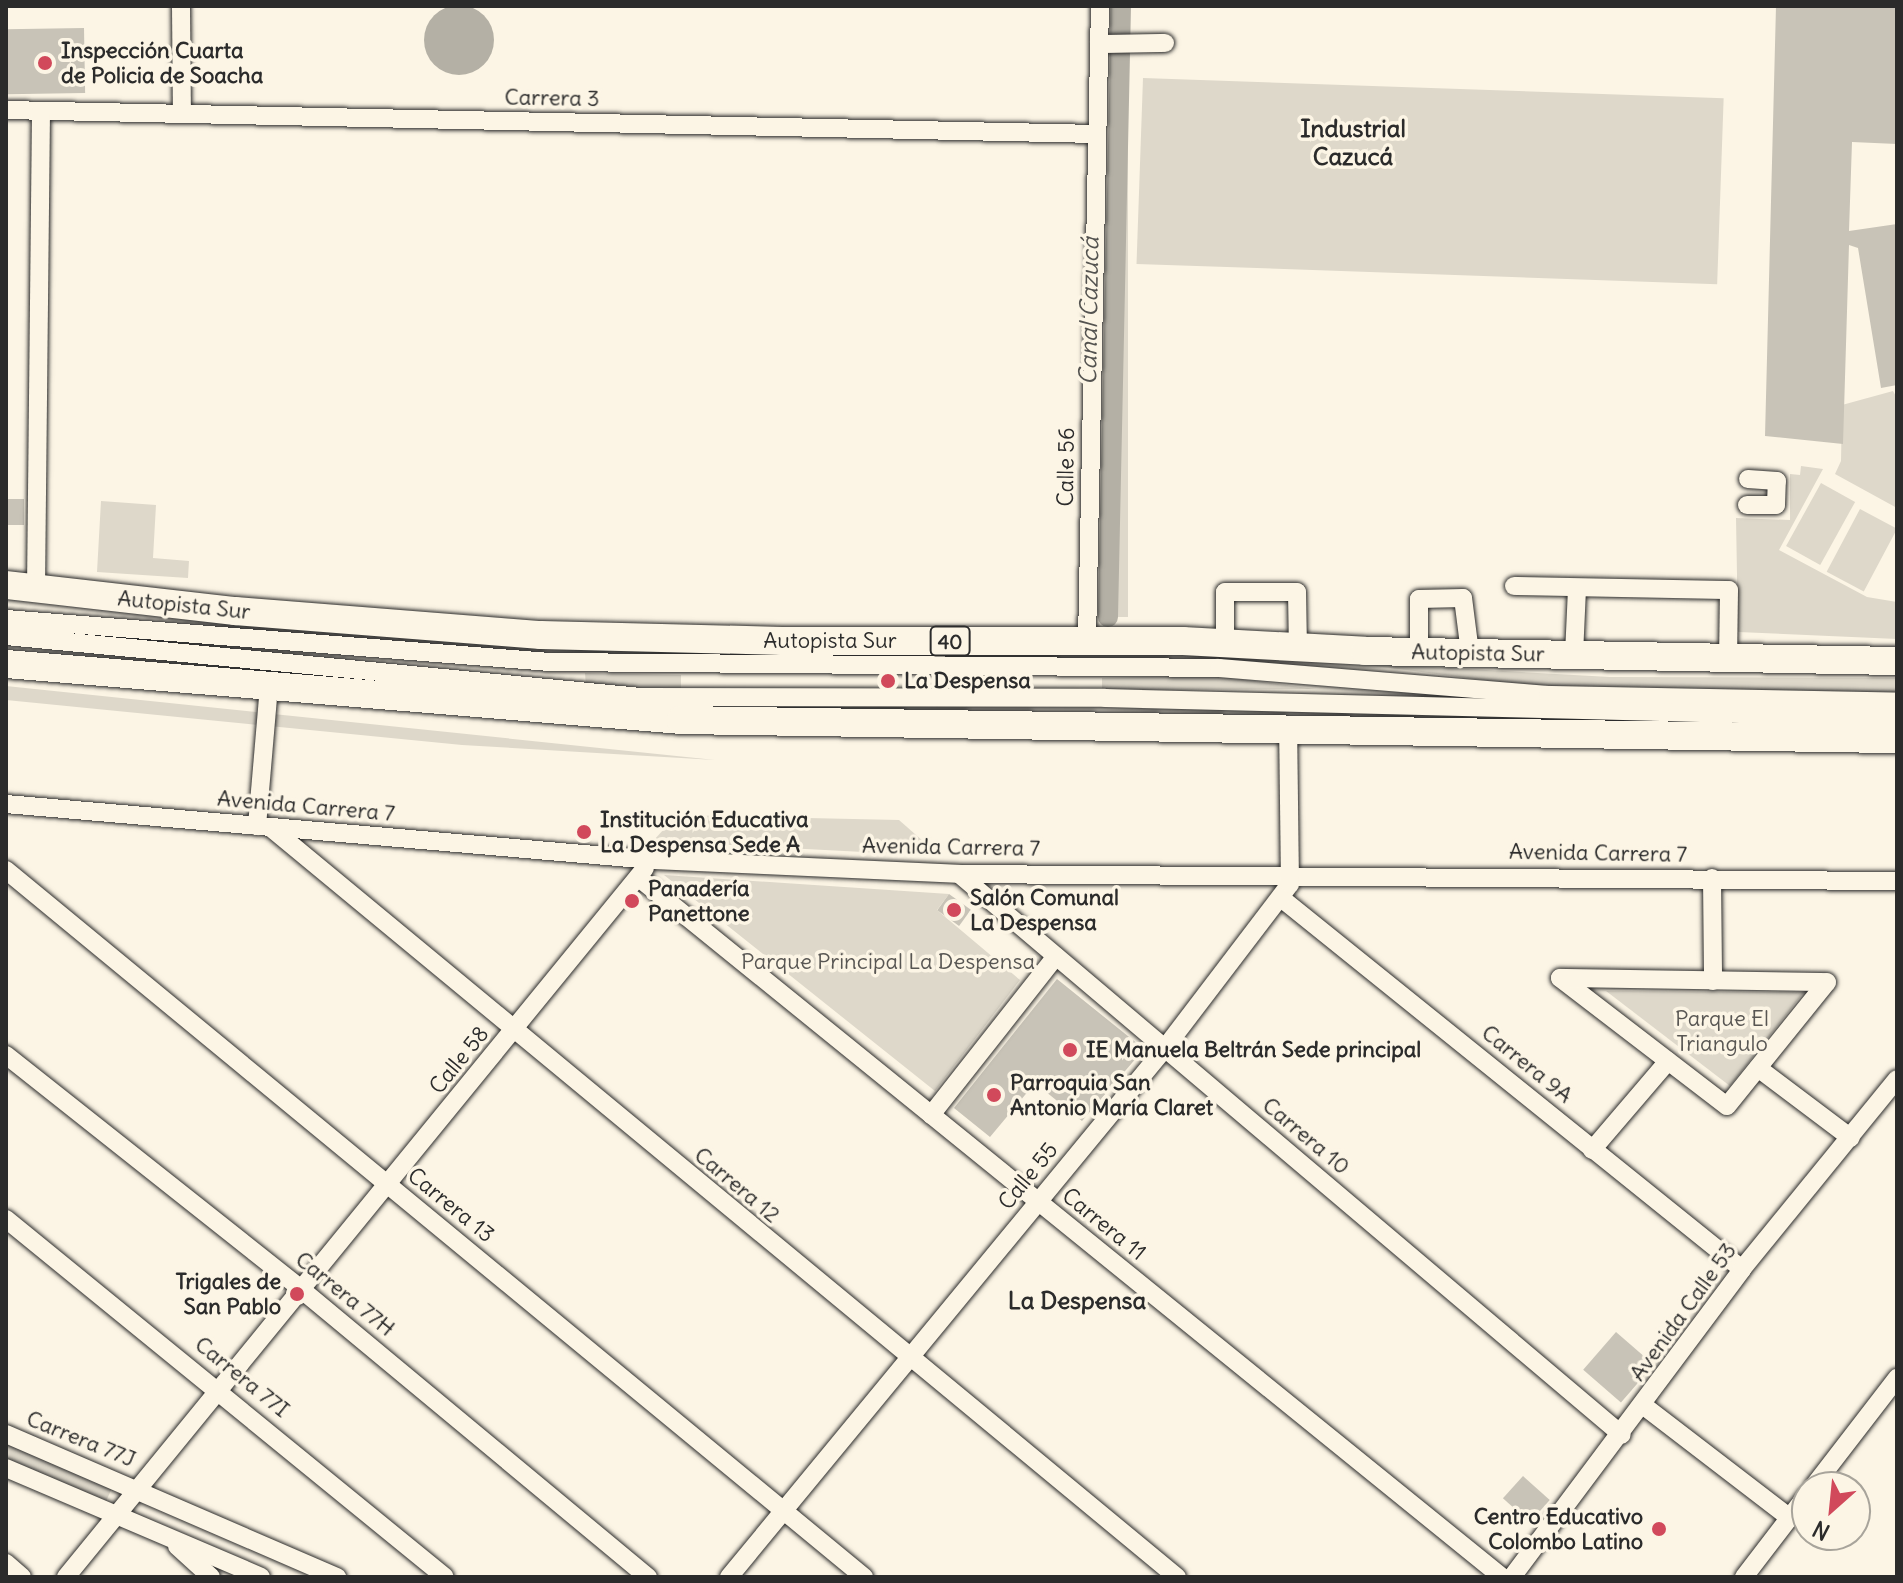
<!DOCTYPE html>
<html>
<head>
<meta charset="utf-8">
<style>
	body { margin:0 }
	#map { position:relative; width:1903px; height:1583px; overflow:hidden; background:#fcf5e5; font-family:Delius,sans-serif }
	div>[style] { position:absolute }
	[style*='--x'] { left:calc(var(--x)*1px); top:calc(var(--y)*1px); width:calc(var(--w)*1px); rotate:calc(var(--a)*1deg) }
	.green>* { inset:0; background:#ded8ca; transform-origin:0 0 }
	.water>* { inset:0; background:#b4b0a5 }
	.round { border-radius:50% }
	.canal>* { height:20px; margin:-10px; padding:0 10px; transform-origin:10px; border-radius:10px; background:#b4b0a5 }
	.building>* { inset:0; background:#c8c3b7; transform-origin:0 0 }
	.roads { filter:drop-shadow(0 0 2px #2b2b2b) drop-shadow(0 0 2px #2b2b2b) }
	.minor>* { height:18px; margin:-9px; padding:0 9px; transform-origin:9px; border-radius:9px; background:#fcf5e5 }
	.highway>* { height:28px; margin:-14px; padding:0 14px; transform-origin:14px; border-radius:14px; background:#fcf5e5 }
	.dots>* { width:22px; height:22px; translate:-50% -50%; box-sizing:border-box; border:4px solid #fcf5e5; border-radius:50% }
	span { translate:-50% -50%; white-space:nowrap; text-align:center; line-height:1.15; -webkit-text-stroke:7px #fcf5e5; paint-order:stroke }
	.shield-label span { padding:2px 6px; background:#fcf5e5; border:2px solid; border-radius:6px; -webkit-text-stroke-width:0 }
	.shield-label { font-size:20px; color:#2b2b2b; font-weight:700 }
	.poi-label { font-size:22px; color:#2b2b2b; font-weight:700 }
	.left { translate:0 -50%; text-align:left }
	.right { translate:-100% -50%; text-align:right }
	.street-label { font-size:22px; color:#2b2b2b }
	.park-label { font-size:22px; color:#585653 }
	.neighbourhood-label { font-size:24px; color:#2b2b2b; font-weight:700 }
	.water-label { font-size:24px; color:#545350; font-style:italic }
	.frame { position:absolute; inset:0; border:8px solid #2b2b2b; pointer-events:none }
	.north { position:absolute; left:1791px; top:1471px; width:80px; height:80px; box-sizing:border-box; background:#fcf5e5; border:2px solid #a8a49b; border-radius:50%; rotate:207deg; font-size:22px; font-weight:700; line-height:32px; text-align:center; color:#2b2b2b }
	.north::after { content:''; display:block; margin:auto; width:28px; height:36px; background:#d1495b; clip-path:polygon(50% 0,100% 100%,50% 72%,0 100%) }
</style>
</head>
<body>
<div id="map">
	<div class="green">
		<i style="left:1110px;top:6px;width:18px;height:611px"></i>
		<i style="left:1143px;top:78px;width:581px;height:186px;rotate:2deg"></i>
		<i style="clip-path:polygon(1893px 391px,1897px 398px,1897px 508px,1835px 474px,1841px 461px,1842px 405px)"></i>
		<i style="clip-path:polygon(1801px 466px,1823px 469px,1779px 550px,1867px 597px,1897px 602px,1897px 639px,1738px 632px,1736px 518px,1790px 520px,1790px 474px,1800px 475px)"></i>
		<i style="left:1821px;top:483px;width:39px;height:72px;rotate:29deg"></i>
		<i style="clip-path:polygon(101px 501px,156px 505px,153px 558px,189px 561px,188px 578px,97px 572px)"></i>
		<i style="left:1860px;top:509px;width:42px;height:71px;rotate:28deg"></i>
		<i style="clip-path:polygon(1344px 662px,1610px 677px,1897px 678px,1897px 696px,1560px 690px)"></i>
		<i style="clip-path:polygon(585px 673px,681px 675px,681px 690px,586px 686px)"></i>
		<i style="clip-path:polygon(1210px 675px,1316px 689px,1102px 690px,1102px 678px)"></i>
		<i style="clip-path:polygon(6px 686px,715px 760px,462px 745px,6px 700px)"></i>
		<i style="clip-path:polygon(677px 815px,899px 820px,940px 856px,653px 841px)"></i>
		<i style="clip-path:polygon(664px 875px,949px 894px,937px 910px,1020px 980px,935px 1091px)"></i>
		<i style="clip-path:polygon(1606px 991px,1804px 992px,1730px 1086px)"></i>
		<i style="left:6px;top:1443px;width:115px;height:17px;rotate:23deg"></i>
	</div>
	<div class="water">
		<i class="round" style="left:424px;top:5px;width:70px;height:70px"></i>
	</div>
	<div class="canal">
		<i style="--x:1108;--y:617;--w:611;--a:-88.78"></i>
	</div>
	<div class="building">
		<i style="clip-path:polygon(1776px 6px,1897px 6px,1897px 144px,1852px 142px,1849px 231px,1897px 224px,1897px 385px,1881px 388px,1858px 248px,1849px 245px,1843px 444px,1765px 436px)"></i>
		<i style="left:84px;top:28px;width:65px;height:78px;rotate:89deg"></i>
		<i style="left:6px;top:499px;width:18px;height:26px"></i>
		<i style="left:949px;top:894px;width:27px;height:20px;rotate:36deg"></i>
		<i style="clip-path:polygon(1057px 979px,1144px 1049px,1082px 1121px,1035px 1083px,990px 1137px,954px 1108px)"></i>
		<i style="left:1616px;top:1332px;width:50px;height:50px;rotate:41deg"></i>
		<i style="left:1523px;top:1476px;width:36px;height:30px;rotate:42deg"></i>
	</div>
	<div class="roads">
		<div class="minor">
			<i style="--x:181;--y:6;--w:108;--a:89.5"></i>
			<i style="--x:1099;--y:44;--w:66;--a:-0.9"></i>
			<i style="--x:6;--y:110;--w:1091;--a:1.26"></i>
			<i style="--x:1747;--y:505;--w:29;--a:0"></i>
			<i style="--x:1776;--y:505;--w:24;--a:-88"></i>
			<i style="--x:1777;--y:481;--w:29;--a:-176"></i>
			<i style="--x:1514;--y:586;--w:215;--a:1.1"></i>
			<i style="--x:1729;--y:590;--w:68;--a:90.8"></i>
			<i style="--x:36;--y:589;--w:478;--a:-89.4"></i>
			<i style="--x:6;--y:619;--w:546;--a:4.52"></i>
			<i style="--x:550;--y:662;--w:669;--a:0.51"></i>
			<i style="--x:1219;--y:668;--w:330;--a:4.7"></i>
			<i style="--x:1548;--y:695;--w:349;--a:1.1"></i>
			<i style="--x:6;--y:636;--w:638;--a:5.49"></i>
			<i style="--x:641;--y:697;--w:464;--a:0.1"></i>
			<i style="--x:1105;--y:698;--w:792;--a:1.45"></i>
			<i style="--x:1087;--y:641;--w:635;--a:-88.83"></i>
			<i style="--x:1225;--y:643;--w:51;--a:-90"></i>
			<i style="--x:1225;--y:592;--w:72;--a:0"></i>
			<i style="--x:1297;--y:592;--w:55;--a:89"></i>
			<i style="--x:1419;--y:652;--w:53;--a:-90"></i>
			<i style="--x:1419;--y:599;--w:44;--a:-1.3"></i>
			<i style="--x:1463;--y:598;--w:55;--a:82.7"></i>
			<i style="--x:1574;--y:655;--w:67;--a:-87.4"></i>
			<i style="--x:6;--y:804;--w:648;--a:4.95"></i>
			<i style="--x:652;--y:860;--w:307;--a:2.6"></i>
			<i style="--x:959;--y:874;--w:938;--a:0.43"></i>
			<i style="--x:257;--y:826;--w:141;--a:-85.1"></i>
			<i style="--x:270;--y:827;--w:1177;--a:39.59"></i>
			<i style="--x:6;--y:870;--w:1112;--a:39.49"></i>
			<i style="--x:959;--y:874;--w:868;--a:40.24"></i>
			<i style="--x:639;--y:878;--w:1111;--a:39.01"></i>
			<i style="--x:1712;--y:878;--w:103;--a:89.4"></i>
			<i style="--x:1281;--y:898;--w:592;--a:38.83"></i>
			<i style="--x:1560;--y:978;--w:210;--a:37.5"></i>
			<i style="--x:1727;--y:1106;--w:159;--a:-51.1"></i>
			<i style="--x:1560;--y:978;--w:267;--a:0.9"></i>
			<i style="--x:6;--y:1055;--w:378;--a:38.4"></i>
			<i style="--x:302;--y:1290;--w:450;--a:39.7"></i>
			<i style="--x:1758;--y:1068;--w:116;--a:37"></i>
			<i style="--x:931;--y:1115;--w:202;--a:-51.8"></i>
			<i style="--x:1592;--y:1150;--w:117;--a:-49.5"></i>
			<i style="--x:6;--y:1219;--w:566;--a:39.2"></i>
			<i style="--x:1644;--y:1406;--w:184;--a:37.5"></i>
			<i style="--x:6;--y:1434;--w:361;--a:23.4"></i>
			<i style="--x:6;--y:1468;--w:277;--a:23.1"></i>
			<i style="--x:1813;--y:1487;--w:138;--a:-52.4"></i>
			<i style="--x:177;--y:1546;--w:46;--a:42.4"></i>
			<i style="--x:6;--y:1563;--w:21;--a:41"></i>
			<i style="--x:66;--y:1577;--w:915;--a:-50.76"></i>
			<i style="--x:729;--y:1577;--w:686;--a:-50.5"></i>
			<i style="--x:1165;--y:1048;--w:206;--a:-52.7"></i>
			<i style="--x:1290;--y:884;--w:155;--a:-90.7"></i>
			<i style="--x:1512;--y:1577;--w:384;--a:-53.2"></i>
			<i style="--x:1742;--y:1269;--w:245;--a:-50.8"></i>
			<i style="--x:1744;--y:1577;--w:103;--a:-52.5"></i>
		</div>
		<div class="highway">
			<i style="--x:6;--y:585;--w:230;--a:6.5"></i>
			<i style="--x:235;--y:611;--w:307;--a:4.5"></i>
			<i style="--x:541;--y:635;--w:241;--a:1.4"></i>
			<i style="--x:782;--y:641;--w:401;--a:0"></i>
			<i style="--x:1183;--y:641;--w:182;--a:3.1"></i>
			<i style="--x:1365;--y:651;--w:532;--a:1.08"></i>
			<i style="--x:6;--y:664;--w:677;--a:4.74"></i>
			<i style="--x:681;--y:720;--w:1216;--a:0.9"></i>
		</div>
	</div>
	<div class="dots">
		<i style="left:45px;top:63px;background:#d1495b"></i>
		<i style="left:888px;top:681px;background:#d1495b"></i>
		<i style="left:584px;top:832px;background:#d1495b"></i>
		<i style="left:632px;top:901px;background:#d1495b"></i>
		<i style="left:954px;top:910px;background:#d1495b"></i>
		<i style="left:1070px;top:1050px;background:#d1495b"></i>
		<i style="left:994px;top:1095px;background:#d1495b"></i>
		<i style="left:297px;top:1294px;background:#d1495b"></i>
		<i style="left:1659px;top:1529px;background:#d1495b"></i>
	</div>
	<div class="shield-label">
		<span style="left:950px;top:641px">40</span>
	</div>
	<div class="poi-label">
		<span class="left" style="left:61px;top:63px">Inspección Cuarta<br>de Policia de Soacha</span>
		<span class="left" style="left:904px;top:681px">La Despensa</span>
		<span class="left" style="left:600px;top:832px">Institución Educativa<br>La Despensa Sede A</span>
		<span class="left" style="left:648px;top:901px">Panadería<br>Panettone</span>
		<span class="left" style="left:970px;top:910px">Salón Comunal<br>La Despensa</span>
		<span class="left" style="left:1086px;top:1050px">IE Manuela Beltrán Sede principal</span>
		<span class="left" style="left:1010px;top:1095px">Parroquia San<br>Antonio María Claret</span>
		<span class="right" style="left:281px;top:1294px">Trigales de<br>San Pablo</span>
		<span class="right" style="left:1643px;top:1529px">Centro Educativo<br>Colombo Latino</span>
	</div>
	<div class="street-label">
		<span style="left:552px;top:98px;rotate:1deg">Carrera 3</span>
		<span style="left:1066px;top:467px;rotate:-89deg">Calle 56</span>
		<span style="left:184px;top:605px;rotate:6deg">Autopista Sur</span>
		<span style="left:830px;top:641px">Autopista Sur</span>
		<span style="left:1478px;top:653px;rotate:1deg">Autopista Sur</span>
		<span style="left:306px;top:806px;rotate:5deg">Avenida Carrera 7</span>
		<span style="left:951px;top:847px;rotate:1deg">Avenida Carrera 7</span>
		<span style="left:1598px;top:853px;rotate:1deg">Avenida Carrera 7</span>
		<span style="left:459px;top:1060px;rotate:-51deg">Calle 58</span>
		<span style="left:1527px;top:1064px;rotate:39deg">Carrera 9A</span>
		<span style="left:1306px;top:1136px;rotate:40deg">Carrera 10</span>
		<span style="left:1028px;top:1176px;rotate:-51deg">Calle 55</span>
		<span style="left:737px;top:1185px;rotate:40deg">Carrera 12</span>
		<span style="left:451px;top:1205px;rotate:39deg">Carrera 13</span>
		<span style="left:1104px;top:1224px;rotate:39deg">Carrera 11</span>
		<span style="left:345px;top:1294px;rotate:39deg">Carrera 77H</span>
		<span style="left:1683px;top:1312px;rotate:-54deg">Avenida Calle 53</span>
		<span style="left:242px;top:1377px;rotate:39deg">Carrera 77I</span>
		<span style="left:81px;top:1439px;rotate:22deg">Carrera 77J</span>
	</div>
	<div class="park-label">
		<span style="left:888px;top:962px">Parque Principal La Despensa</span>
		<span style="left:1722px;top:1031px">Parque El<br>Triangulo</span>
	</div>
	<div class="neighbourhood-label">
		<span style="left:1353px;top:143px">Industrial<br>Cazucá</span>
		<span style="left:1077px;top:1301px">La Despensa</span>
	</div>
	<div class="water-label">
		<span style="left:1089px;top:311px;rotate:-89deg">Canal Cazucá</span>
	</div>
	<div class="frame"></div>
	<div class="north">N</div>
</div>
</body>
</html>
